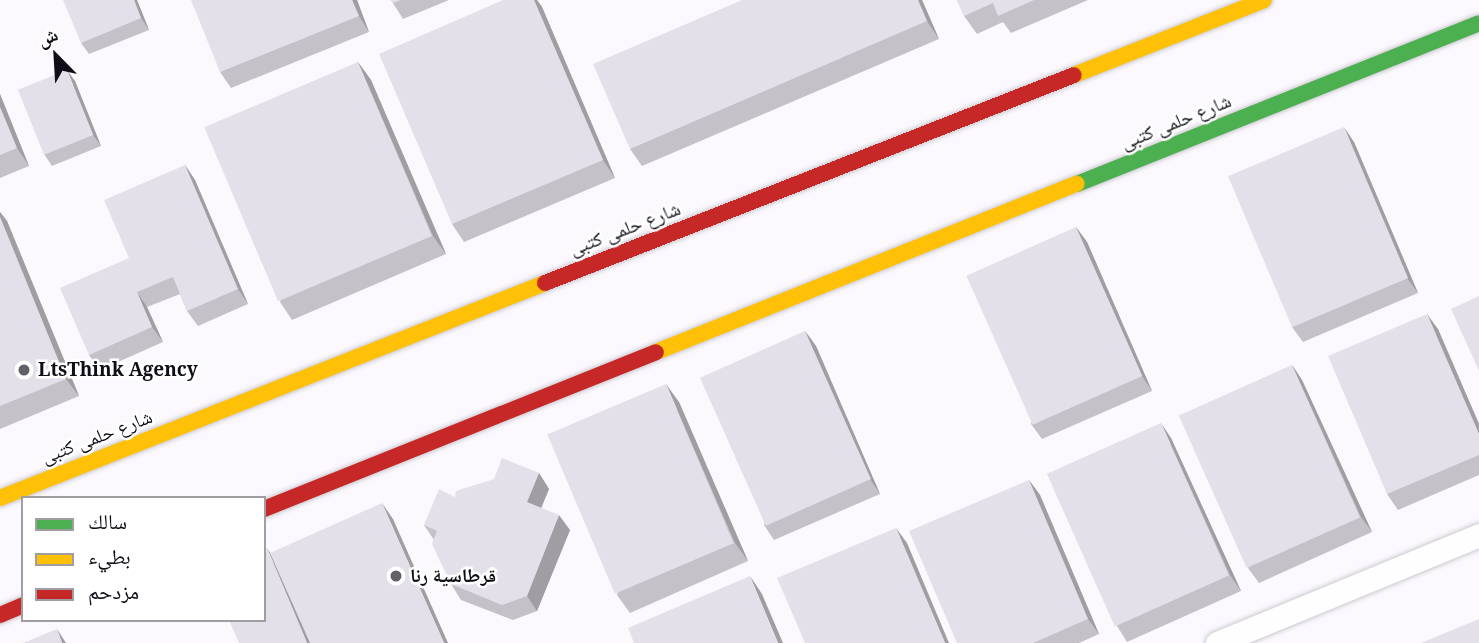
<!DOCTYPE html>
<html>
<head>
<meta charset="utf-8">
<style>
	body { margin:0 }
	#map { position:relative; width:1479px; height:643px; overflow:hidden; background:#fbf9fd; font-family:"Noto Serif","Noto Naskh Arabic",serif }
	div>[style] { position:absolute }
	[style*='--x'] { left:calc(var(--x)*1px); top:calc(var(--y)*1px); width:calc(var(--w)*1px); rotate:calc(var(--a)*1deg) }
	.roads { filter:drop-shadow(0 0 2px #cdcad1) drop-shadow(0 0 2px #cdcad1) }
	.lane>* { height:23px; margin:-11.5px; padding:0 11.5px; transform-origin:11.5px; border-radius:11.5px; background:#fefeff }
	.fast>* { height:16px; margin:-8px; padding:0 8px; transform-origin:8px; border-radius:8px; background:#4caf50 }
	.slow>* { height:16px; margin:-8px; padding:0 8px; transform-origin:8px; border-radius:8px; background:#ffc107 }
	.jam>* { height:16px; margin:-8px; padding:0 8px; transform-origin:8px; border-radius:8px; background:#c62828 }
	.wall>* { inset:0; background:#c4c1c8 }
	.shaded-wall>* { inset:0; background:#a09da3 }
	.building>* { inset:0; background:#e4e0e9; transform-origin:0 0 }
	.dots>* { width:19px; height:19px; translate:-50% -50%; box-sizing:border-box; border:4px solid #fff; border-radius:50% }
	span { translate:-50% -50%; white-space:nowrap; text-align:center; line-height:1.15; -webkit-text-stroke:5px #fff; paint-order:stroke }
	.street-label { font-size:19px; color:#110d16 }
	.poi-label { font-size:19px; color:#110d16; font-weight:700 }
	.left { translate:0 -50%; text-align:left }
	.legend { position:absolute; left:21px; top:496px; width:245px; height:126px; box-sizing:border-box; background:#fff; border:2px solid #a09ea2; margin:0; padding:9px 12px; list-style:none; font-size:21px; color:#110d16 }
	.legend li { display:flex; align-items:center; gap:14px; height:35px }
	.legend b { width:35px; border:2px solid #a09ea2 }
	.north { position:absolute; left:21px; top:21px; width:70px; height:70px; -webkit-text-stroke:5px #fff; paint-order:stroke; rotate:336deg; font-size:19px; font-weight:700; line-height:28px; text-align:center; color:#110d16 }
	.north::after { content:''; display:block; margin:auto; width:24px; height:32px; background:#110d16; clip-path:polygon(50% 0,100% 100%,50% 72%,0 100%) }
</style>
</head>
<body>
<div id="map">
	<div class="roads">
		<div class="lane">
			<i style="--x:1217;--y:643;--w:283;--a:-22.4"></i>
		</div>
		<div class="fast">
			<i style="--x:1077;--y:184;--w:433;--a:-21.8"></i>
		</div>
		<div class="slow">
			<i style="--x:1074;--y:75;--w:204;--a:-21.5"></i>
			<i style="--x:656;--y:352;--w:453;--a:-21.8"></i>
			<i style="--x:0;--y:498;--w:586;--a:-21.53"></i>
		</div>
		<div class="jam">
			<i style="--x:545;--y:283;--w:568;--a:-21.46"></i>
			<i style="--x:264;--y:509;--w:422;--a:-21.8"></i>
			<i style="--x:0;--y:615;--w:25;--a:-23"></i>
		</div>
	</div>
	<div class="wall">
		<i style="clip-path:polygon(137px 0,149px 30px,89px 54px,81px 43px)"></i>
		<i style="clip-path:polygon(357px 0,369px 32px,231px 88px,220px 72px)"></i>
		<i style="clip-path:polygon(391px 0,449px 0,403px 19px)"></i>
		<i style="clip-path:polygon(503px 0,537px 0,542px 7px,615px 178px,464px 242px,452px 224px)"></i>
		<i style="clip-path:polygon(742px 0,922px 0,939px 39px,642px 166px,630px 149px)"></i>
		<i style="clip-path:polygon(957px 0,1088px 0,1011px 33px,1003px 22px,977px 34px,964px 16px)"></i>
		<i style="clip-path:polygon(358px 62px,371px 80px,446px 254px,292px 320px,280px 302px)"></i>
		<i style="clip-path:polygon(75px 81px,101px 146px,52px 166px,44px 154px)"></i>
		<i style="clip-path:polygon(0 94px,29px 166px,0 178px)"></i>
		<i style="clip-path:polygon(1354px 142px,1418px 293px,1303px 342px,1292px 327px)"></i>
		<i style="clip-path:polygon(185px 165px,195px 180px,248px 304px,198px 326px,187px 311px,180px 294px,147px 307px,163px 342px,100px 370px,89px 355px,129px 258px)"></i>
		<i style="clip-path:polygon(0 212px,7px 221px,79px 396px,0 429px)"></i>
		<i style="clip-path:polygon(1076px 227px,1087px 242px,1152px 391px,1042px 439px,1031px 424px)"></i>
		<i style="clip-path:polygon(1438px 329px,1479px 424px,1479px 475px,1398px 510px,1387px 494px)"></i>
		<i style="clip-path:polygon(805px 331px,816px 346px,880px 494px,774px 540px,764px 525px)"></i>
		<i style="clip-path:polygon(1292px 365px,1302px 380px,1372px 532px,1259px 583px,1248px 568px)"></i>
		<i style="clip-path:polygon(679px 402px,748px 561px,630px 613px,617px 595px)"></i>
		<i style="clip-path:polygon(1171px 438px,1241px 591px,1127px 642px,1117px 626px)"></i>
		<i style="clip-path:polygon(539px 473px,549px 489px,541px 508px,570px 530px,537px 611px,513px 620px,461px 600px,451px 584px,434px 540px,424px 525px)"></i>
		<i style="clip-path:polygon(1029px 480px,1040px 495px,1099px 634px,1079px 643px,957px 643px)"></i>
	</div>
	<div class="shaded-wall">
		<i style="clip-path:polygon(134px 0,137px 0,149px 30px,141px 18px)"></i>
		<i style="clip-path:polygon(352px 0,357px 0,369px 32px,359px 16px)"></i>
		<i style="clip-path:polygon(534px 0,537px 0,542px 7px,615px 178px,603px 160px)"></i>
		<i style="clip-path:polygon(918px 0,922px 0,939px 39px,927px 21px)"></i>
		<i style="clip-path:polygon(358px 62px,371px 80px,446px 254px,433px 236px)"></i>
		<i style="clip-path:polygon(67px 70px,75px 81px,101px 146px,93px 135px)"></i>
		<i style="clip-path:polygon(0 94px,29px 166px,17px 148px,0 107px)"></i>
		<i style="clip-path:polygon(1344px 127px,1354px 142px,1418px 293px,1407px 278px)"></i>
		<i style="clip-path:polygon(185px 165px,195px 180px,248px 304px,238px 289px)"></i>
		<i style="clip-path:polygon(0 212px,7px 221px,79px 396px,66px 379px,0 217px)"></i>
		<i style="clip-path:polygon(1076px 227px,1087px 242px,1152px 391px,1142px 376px)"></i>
		<i style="clip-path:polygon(137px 292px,147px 307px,163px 342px,152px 327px)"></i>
		<i style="clip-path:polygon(1427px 314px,1438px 329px,1479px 424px,1479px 434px)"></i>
		<i style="clip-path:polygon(805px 331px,816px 346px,880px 494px,870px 479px)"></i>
		<i style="clip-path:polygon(1292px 365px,1302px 380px,1372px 532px,1361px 517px)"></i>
		<i style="clip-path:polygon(666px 384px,679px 402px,748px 561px,735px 543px)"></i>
		<i style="clip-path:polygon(1161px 423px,1171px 438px,1241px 591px,1230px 575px)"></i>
		<i style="clip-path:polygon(539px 473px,549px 489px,537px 518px,527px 502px)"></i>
		<i style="clip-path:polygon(1029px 480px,1040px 495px,1099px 634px,1088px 619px)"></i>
		<i style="clip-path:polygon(382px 503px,393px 519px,448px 643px,444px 643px)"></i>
		<i style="clip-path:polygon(559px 515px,570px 530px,537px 611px,527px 596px)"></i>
		<i style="clip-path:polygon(896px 528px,907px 543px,949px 643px,945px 643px)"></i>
		<i style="clip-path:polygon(267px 548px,279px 566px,312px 643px,307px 643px)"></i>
		<i style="clip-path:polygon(750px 576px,762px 594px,783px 643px,778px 643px)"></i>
		<i style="clip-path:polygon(57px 629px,66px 643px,62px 643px)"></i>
	</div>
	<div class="building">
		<i style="clip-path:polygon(63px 0,134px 0,141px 18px,81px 43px)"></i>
		<i style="clip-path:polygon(191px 0,352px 0,359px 16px,220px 72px)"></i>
		<i style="clip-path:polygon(391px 0,401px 0,393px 3px)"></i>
		<i style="clip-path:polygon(503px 0,534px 0,603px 160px,452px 224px,379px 54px)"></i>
		<i style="clip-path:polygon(742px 0,918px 0,927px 21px,630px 149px,593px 64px)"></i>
		<i style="clip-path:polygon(957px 0,1034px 0,998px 16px,993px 3px,964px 16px)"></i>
		<i style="left:358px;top:62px;width:189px;height:167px;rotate:67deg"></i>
		<i style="left:67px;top:70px;width:70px;height:53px;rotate:68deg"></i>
		<i style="clip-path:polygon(0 107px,17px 148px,0 155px)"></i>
		<i style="left:1344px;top:127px;width:164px;height:126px;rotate:67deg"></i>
		<i style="clip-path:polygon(185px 165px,238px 289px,187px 311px,173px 277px,137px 292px,152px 327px,89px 355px,60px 288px,129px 258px,104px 200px)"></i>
		<i style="clip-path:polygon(0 217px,66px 379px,0 406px)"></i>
		<i style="left:1076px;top:227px;width:163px;height:120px;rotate:66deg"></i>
		<i style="clip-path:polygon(1479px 296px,1479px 371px,1451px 309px)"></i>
		<i style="clip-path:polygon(1427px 314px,1479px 434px,1479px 455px,1387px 494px,1328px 356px)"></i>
		<i style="left:805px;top:331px;width:162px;height:115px;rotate:66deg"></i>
		<i style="left:1292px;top:365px;width:167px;height:124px;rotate:66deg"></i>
		<i style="left:666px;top:384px;width:173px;height:129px;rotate:67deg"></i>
		<i style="left:1161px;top:423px;width:167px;height:125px;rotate:66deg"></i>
		<i style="clip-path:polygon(502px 458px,539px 473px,527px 502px,559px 515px,527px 596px,502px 605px,451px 584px,432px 544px,437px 531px,424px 525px,439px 489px,455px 497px,456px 491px,494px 479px)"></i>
		<i style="clip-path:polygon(1029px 480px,1088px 619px,1033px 643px,957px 643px,909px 531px)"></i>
		<i style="clip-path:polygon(382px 503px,444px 643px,310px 643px,270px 553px)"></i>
		<i style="clip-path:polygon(896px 528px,945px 643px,805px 643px,777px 578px)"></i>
		<i style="clip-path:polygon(267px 548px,307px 643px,239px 643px,229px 620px,264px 620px,264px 549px)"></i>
		<i style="clip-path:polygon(750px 576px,778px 643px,634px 643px,628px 628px)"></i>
		<i style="clip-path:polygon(1479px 619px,1479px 643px,1421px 643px)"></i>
		<i style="clip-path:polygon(57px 629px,62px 643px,23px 643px)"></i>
	</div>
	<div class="dots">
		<i style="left:24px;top:370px;background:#636067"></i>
		<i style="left:396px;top:576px;background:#636067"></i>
	</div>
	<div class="street-label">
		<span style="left:1176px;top:122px;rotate:-22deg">شارع حلمى كتبى</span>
		<span style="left:625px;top:229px;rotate:-21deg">شارع حلمى كتبى</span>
		<span style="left:97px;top:437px;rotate:-21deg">شارع حلمى كتبى</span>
	</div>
	<div class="poi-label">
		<span class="left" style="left:38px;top:370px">LtsThink Agency</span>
		<span class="left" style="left:410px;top:576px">قرطاسية رنا</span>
	</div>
	<ul class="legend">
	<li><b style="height:9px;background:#4caf50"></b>سالك</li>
	<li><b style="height:9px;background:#ffc107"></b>بطيء</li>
	<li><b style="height:9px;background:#c62828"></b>مزدحم</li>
	</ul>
	<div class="north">ش</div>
</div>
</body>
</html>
